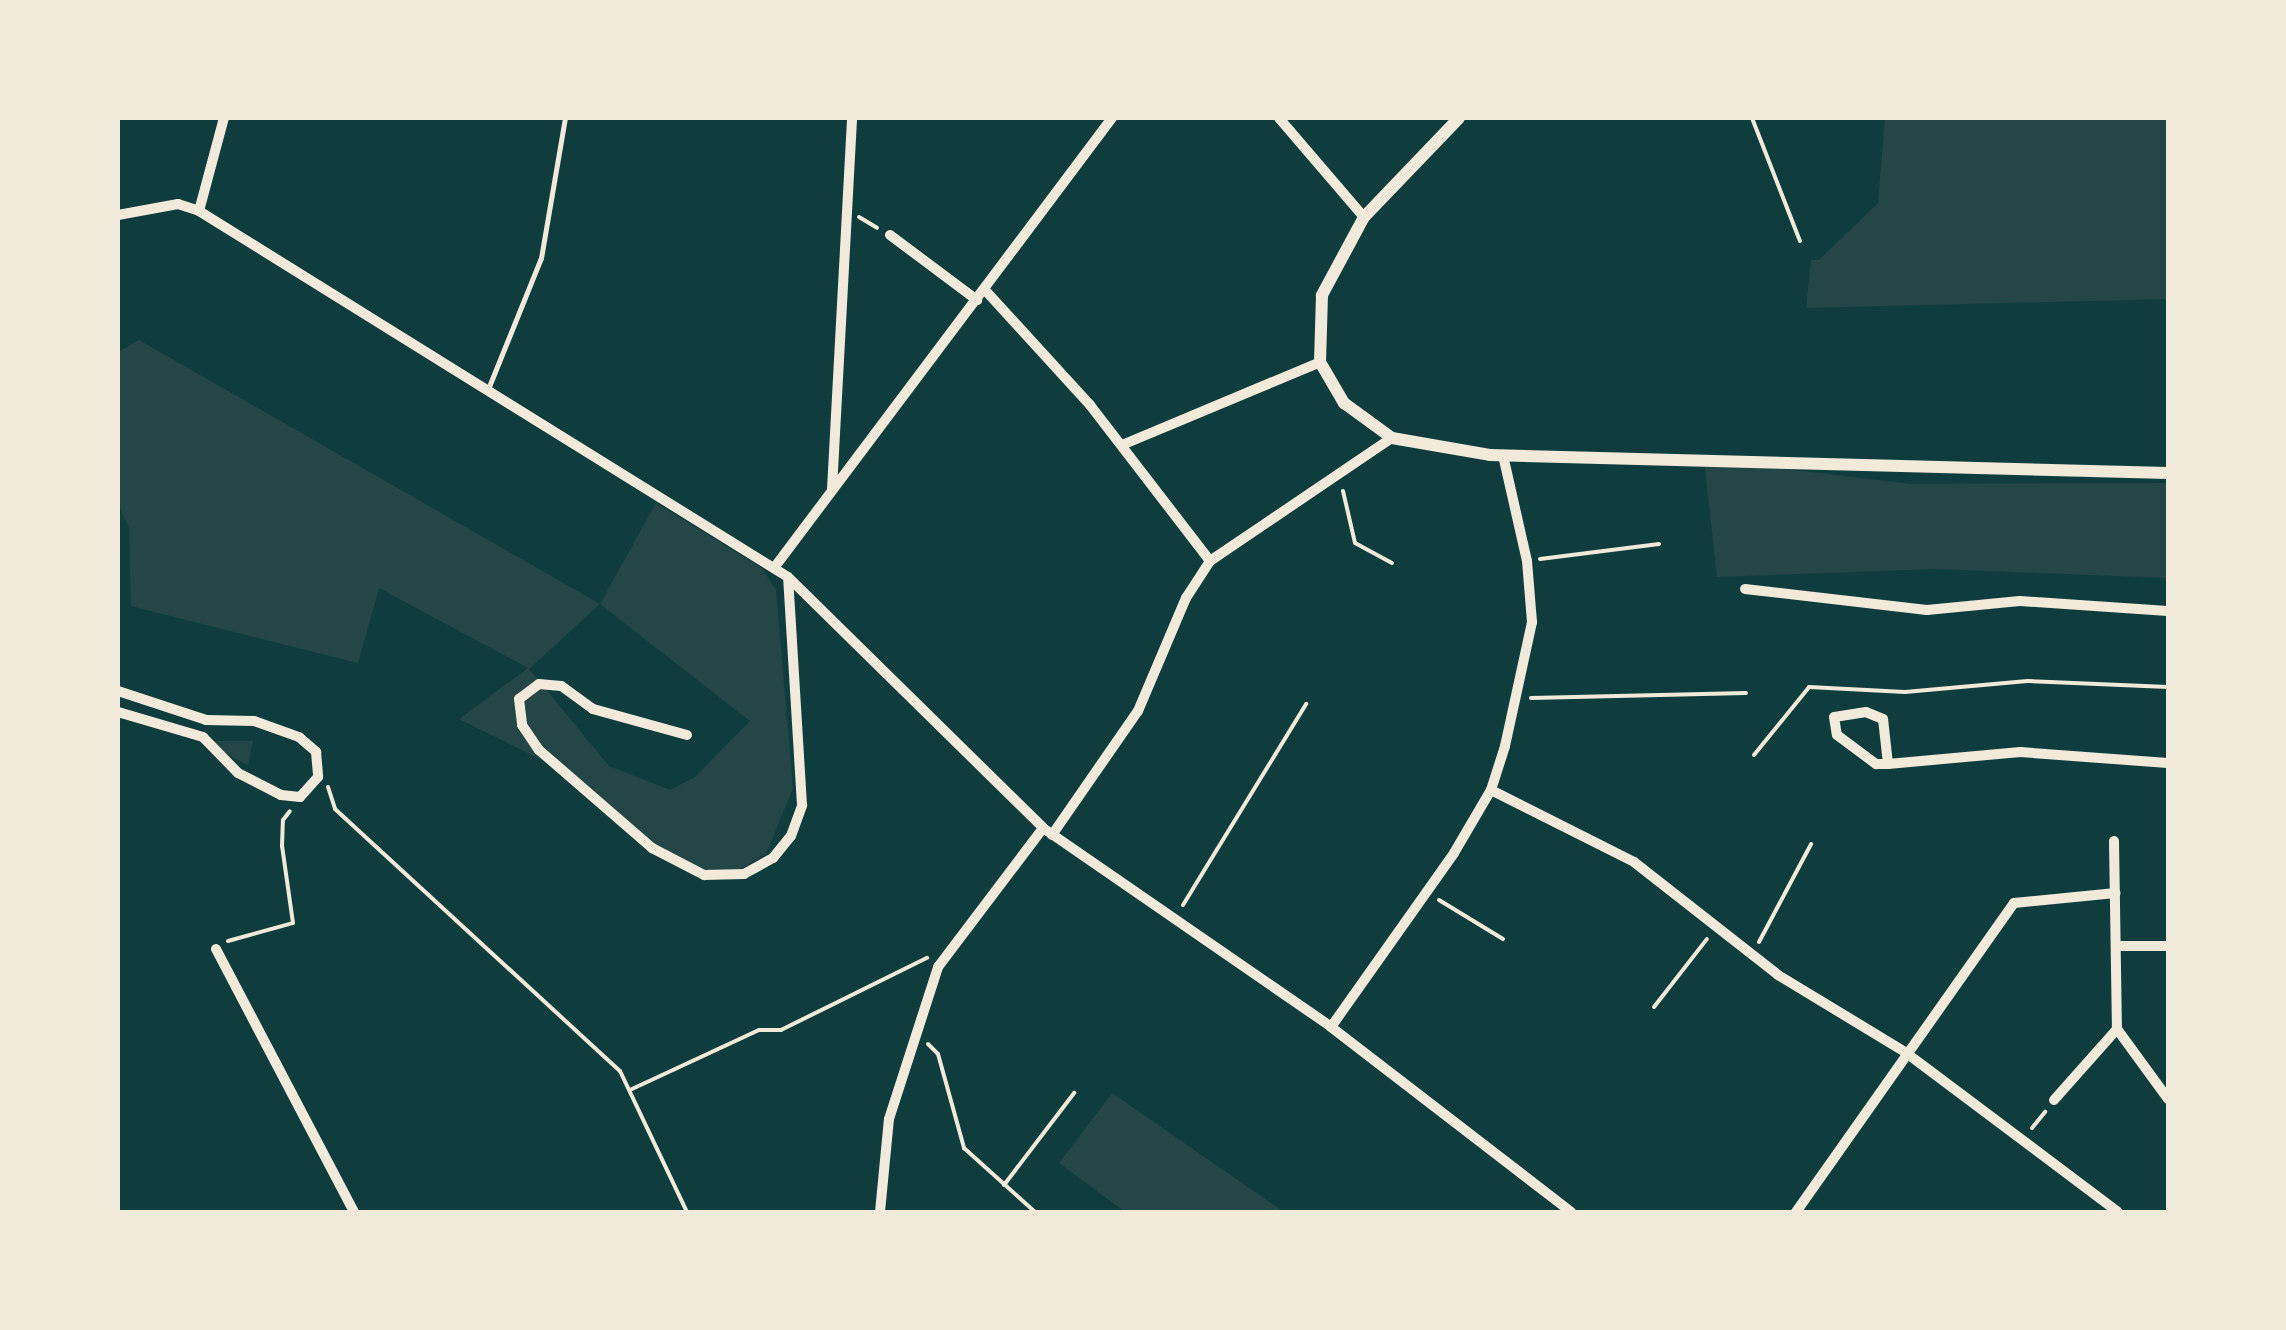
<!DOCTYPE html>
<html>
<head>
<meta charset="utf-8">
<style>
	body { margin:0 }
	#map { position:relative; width:2286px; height:1330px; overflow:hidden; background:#0f3d3e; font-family:"Titillium Web",sans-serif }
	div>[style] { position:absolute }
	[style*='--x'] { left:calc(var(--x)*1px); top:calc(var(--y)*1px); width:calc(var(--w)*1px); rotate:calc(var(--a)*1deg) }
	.green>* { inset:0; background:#244646 }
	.path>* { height:4px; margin:-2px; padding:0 2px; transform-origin:2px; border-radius:2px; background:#f1e9da }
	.service>* { height:5px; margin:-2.5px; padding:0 2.5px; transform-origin:2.5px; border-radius:2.5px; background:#f1e9da }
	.minor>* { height:10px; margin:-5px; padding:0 5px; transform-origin:5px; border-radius:5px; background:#f1e9da }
	.tertiary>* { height:12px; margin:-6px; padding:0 6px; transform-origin:6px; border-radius:6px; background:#f1e9da }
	span { translate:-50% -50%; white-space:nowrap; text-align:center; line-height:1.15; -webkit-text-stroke:9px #f1e9da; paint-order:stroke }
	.frame { position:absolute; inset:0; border:120px solid #f1e9da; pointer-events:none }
</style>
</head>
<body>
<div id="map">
	<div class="green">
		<i style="clip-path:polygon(1885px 118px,2168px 118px,2168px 299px,1806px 308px,1811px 260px,1819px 260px,1878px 203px)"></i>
		<i style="clip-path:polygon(evenodd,139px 340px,600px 604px,656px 503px,762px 568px,776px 590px,793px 788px,766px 854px,741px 869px,711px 871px,675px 859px,550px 764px,459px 719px,528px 668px,379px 588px,358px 663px,131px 606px,129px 528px,118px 503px,118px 352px,139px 340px,600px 604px,750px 721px,695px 777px,670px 790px,609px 766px,529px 669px,600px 604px)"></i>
		<i style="clip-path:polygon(1704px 459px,1911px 484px,2168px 483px,2168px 578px,1934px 569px,1717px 577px)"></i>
		<i style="clip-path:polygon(209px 741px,253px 741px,248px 765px,208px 746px)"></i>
		<i style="clip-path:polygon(1112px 1093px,1284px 1212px,1125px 1212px,1059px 1163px)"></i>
	</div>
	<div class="path">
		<i style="--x:1752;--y:118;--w:132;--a:68.7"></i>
		<i style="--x:859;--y:217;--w:21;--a:31"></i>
		<i style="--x:1343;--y:491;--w:53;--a:77"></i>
		<i style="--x:1355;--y:543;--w:42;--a:28.4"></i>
		<i style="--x:1540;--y:559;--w:120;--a:-7.2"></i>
		<i style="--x:1531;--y:698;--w:215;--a:-1.3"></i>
		<i style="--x:1754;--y:755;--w:87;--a:-51"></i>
		<i style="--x:1809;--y:687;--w:96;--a:3"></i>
		<i style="--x:1905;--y:692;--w:123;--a:-5.1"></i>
		<i style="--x:2028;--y:681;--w:140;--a:2.5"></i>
		<i style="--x:328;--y:787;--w:23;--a:72"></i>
		<i style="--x:335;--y:809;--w:387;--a:42.6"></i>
		<i style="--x:620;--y:1071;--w:156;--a:64.6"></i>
		<i style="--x:1439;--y:900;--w:75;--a:31.4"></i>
		<i style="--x:1183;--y:905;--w:236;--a:-58.5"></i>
		<i style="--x:228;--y:941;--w:67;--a:-15.5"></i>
		<i style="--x:293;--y:923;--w:78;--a:-98.1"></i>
		<i style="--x:282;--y:846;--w:26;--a:-88"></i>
		<i style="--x:283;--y:820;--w:11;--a:-52"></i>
		<i style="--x:1759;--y:942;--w:111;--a:-62"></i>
		<i style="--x:1654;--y:1007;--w:86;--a:-52.1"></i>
		<i style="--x:928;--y:1044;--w:14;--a:45"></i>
		<i style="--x:938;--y:1054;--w:98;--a:74.5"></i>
		<i style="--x:964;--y:1148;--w:96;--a:42"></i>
		<i style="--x:632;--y:1089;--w:140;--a:-24.9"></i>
		<i style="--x:759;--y:1030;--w:22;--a:0"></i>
		<i style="--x:781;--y:1030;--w:163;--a:-26.3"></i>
		<i style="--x:2032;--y:1128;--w:21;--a:-51"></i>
		<i style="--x:1004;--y:1185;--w:116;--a:-52.7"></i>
	</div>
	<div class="service">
		<i style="--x:488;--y:389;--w:141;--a:-68"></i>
		<i style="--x:541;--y:258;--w:142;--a:-80.3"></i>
	</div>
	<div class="minor">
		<i style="--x:1279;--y:118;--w:130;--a:49.4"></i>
		<i style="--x:199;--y:211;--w:96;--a:-75"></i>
		<i style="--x:118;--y:215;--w:61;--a:-10.4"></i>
		<i style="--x:178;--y:204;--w:22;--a:18"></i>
		<i style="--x:199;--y:211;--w:693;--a:31.86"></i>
		<i style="--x:788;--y:577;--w:358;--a:44.5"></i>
		<i style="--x:1043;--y:828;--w:350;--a:34.6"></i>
		<i style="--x:1331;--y:1027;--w:303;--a:37.6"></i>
		<i style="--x:890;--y:235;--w:109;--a:36.8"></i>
		<i style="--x:985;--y:290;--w:156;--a:47.6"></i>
		<i style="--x:1090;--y:405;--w:197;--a:52.4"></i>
		<i style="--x:1122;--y:445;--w:215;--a:-22.7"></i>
		<i style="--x:832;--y:489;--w:372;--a:-86.9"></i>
		<i style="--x:774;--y:568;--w:563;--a:-53.09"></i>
		<i style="--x:1745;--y:589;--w:183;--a:6.6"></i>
		<i style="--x:1927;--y:610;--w:93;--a:-5.5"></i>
		<i style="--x:2020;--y:601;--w:148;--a:3.9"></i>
		<i style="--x:118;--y:691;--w:93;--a:18.2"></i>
		<i style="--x:206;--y:720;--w:48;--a:1.2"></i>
		<i style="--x:254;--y:721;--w:48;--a:19.6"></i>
		<i style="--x:299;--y:737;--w:23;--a:41"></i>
		<i style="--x:316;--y:752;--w:25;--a:85"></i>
		<i style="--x:318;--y:777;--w:27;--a:132"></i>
		<i style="--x:300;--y:797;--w:19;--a:-174"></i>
		<i style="--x:281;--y:795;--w:48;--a:-152.9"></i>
		<i style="--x:238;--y:773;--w:50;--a:-134.2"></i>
		<i style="--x:203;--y:737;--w:89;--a:-163.6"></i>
		<i style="--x:687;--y:735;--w:98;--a:-164.5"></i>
		<i style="--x:593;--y:709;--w:39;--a:-144"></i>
		<i style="--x:561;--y:686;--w:22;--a:-175"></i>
		<i style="--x:539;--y:684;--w:25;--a:143"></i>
		<i style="--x:519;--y:699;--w:26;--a:83"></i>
		<i style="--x:522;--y:725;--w:30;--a:56"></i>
		<i style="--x:539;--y:750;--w:150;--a:40.9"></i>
		<i style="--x:652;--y:848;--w:59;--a:27.4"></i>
		<i style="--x:704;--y:875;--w:40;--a:-1.4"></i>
		<i style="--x:744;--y:874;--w:33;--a:-29"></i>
		<i style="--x:773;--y:858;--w:28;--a:-51"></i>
		<i style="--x:791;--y:836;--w:33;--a:-70"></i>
		<i style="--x:802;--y:805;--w:228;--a:-93.5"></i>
		<i style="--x:1888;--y:764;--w:45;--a:-96.3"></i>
		<i style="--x:1883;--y:719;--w:18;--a:-158"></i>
		<i style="--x:1866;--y:712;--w:32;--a:171"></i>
		<i style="--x:1834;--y:717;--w:18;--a:81"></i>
		<i style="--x:1837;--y:735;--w:49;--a:36.6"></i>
		<i style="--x:1876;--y:764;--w:12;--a:0"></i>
		<i style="--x:1888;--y:764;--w:133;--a:-5.2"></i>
		<i style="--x:2020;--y:752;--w:148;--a:4.3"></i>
		<i style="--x:1491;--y:790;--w:160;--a:26.7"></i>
		<i style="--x:1634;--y:862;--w:183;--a:38.1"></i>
		<i style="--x:1778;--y:975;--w:149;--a:31.2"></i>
		<i style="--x:1905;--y:1052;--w:266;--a:36.9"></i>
		<i style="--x:1052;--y:835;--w:151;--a:-55.3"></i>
		<i style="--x:1138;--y:711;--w:123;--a:-67"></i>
		<i style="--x:1186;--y:598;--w:44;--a:-57"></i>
		<i style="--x:1210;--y:561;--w:220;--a:-34.1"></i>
		<i style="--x:2114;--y:841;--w:188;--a:89.1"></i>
		<i style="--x:2117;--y:1029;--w:87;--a:53.9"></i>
		<i style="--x:2117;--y:946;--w:51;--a:0"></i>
		<i style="--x:216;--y:949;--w:297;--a:62.3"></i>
		<i style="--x:1331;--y:1027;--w:213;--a:-54.7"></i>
		<i style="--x:1454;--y:853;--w:73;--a:-59.6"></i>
		<i style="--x:1491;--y:790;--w:46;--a:-72.3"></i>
		<i style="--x:1505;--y:746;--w:127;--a:-77.7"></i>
		<i style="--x:1532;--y:622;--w:61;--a:-94.7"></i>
		<i style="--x:1527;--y:561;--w:109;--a:-102.8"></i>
		<i style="--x:2054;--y:1100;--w:95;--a:-48.4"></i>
		<i style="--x:880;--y:1212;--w:93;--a:-84.5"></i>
		<i style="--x:889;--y:1119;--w:160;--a:-72.1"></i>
		<i style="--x:938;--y:967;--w:174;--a:-52.9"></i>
		<i style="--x:1796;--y:1212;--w:378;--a:-54.8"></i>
		<i style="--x:2014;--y:903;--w:102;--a:-5.6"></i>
	</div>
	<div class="tertiary">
		<i style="--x:1459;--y:118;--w:137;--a:133.8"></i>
		<i style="--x:1364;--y:217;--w:89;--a:118.3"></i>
		<i style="--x:1322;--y:295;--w:67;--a:91.7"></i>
		<i style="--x:1320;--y:362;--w:48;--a:59.7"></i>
		<i style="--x:1344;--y:403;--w:59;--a:36.1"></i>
		<i style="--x:1392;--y:438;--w:99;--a:9.8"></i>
		<i style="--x:1490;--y:455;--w:678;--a:1.52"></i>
	</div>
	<div class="frame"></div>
</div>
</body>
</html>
